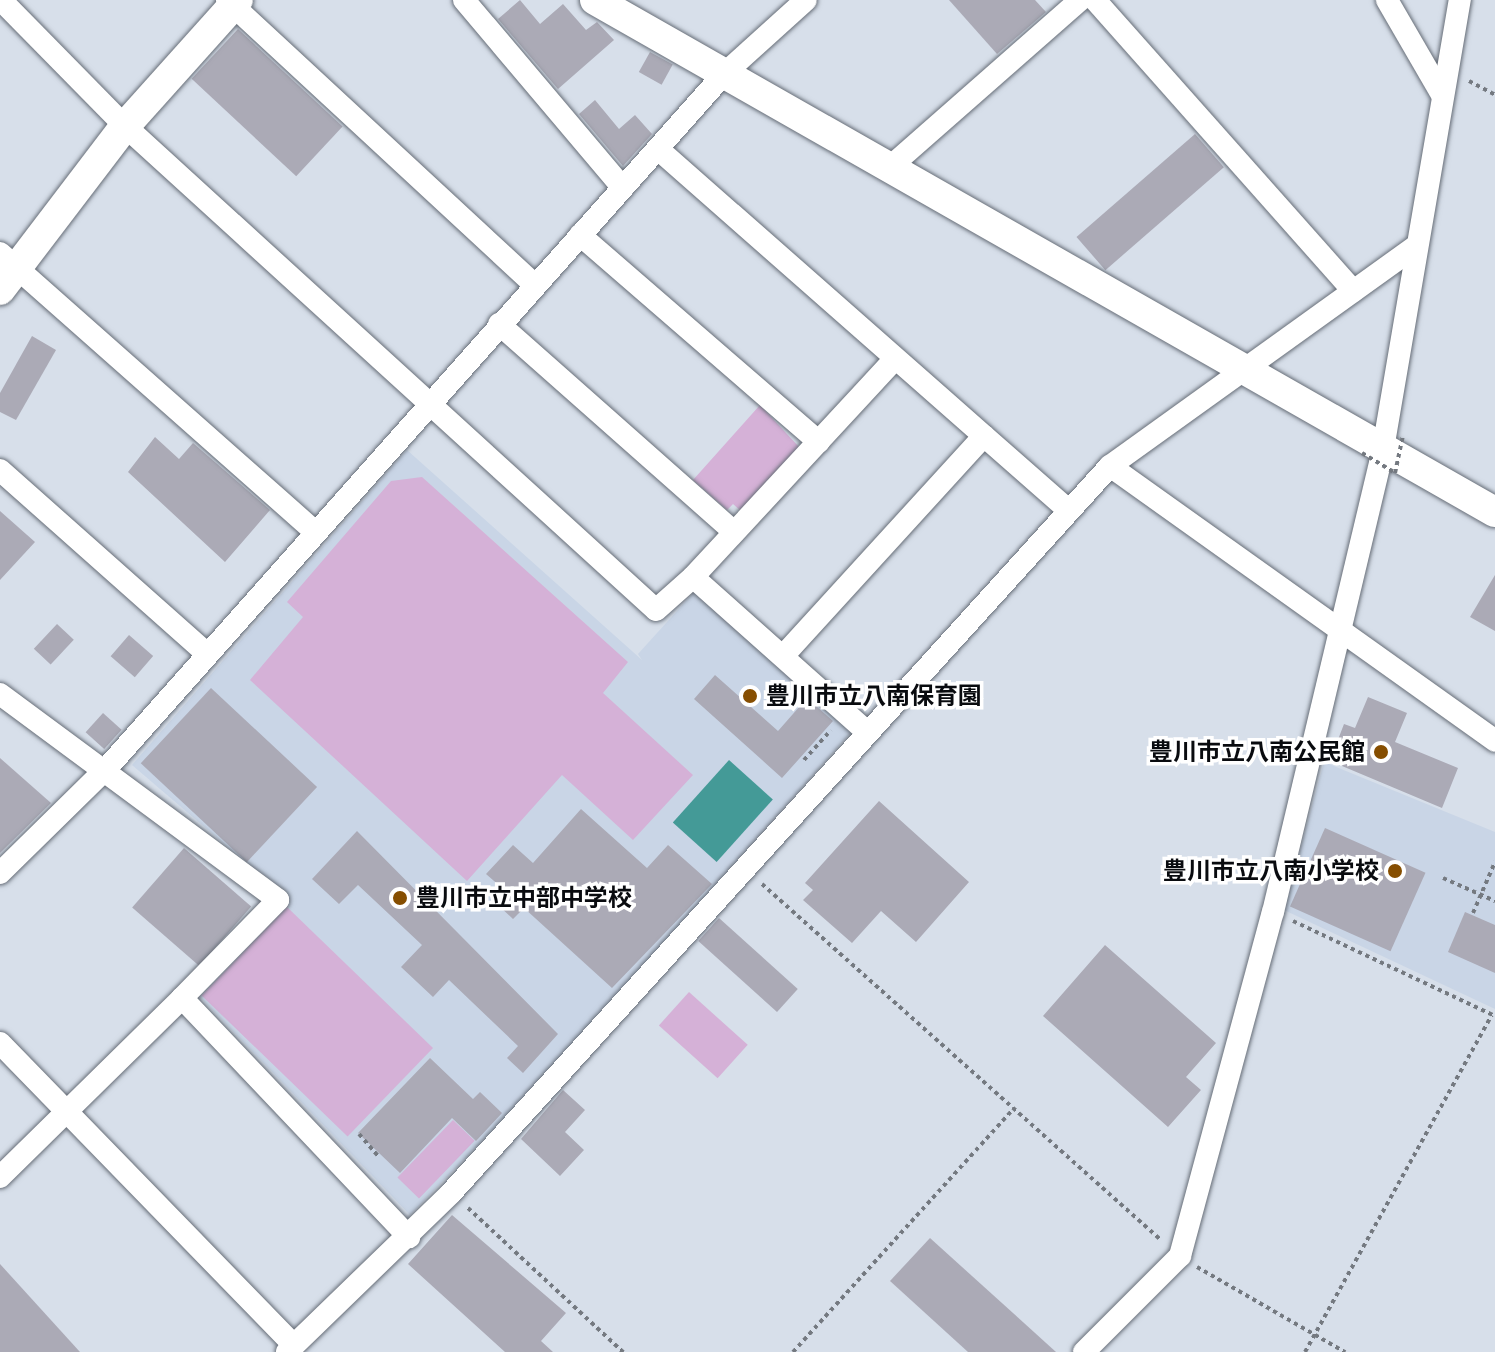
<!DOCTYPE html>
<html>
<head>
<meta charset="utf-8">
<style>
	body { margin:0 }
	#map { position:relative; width:1495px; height:1352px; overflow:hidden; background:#d7dfea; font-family:"Archivo Narrow","Noto Sans JP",sans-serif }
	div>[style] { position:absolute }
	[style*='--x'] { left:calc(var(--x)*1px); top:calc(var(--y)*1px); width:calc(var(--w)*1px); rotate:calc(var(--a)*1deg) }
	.built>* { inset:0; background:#c9d5e6 }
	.green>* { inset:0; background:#d5b1d7; transform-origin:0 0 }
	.water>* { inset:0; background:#449a97; transform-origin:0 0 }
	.building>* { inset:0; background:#abaab6; transform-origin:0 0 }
	.path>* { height:4px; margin-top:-2px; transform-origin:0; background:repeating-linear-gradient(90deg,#747980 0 4px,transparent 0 8px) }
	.roads { filter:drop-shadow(0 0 2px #666d77) drop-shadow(0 0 2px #666d77) }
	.street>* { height:22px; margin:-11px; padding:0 11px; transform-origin:11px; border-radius:11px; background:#fff }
	.secondary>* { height:30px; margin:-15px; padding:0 15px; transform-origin:15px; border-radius:15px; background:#fff }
	.path-bridge>* { height:4px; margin-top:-2px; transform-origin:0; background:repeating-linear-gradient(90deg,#747980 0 4px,transparent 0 8px) }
	.dots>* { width:22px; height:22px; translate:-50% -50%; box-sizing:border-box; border:4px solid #fff; border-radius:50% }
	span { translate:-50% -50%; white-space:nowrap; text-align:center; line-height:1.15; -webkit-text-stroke:7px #fff; paint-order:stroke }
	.poi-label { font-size:24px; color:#090b0f; font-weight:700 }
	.left { translate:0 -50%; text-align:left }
	.right { translate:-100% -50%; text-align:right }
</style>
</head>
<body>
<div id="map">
	<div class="built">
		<i style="clip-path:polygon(407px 450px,642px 660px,638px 654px,696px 590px,853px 730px,549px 1072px,410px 1215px,198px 995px,290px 900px,132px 765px)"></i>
		<i style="clip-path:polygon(1324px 762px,1495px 832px,1495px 1009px,1284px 910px)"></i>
	</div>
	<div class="green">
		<i style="clip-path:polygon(760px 405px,800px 448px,741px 511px,733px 504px,727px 510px,693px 480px)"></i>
		<i style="clip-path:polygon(422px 477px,628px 662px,603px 693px,693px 775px,633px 840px,562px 775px,467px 881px,250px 680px,303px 617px,287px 602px,391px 481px)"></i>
		<i style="left:287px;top:907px;width:203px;height:123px;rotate:44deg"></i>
		<i style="left:689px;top:992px;width:79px;height:45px;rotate:42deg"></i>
		<i style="left:453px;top:1120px;width:30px;height:80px;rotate:44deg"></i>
	</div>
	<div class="water">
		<i style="left:729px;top:760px;width:59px;height:84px;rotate:42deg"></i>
	</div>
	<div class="building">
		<i style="clip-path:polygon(520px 0,540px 24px,563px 4px,586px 30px,597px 22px,614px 40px,558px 89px,498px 19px)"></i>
		<i style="clip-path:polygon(949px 0,1035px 0,1046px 12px,997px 54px)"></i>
		<i style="left:238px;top:29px;width:143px;height:68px;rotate:43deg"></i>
		<i style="left:650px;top:52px;width:26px;height:23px;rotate:29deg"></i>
		<i style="clip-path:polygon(595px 100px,619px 129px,635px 115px,652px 134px,623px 166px,579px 114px)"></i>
		<i style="left:1195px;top:134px;width:44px;height:157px;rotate:49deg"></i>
		<i style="clip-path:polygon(32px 336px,56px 350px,16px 420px,0 412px,0 393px)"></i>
		<i style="clip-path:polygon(155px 437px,179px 459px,193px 443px,270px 510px,225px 562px,128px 472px)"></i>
		<i style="clip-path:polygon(0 511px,35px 542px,0 580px)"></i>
		<i style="clip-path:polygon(1495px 575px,1495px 631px,1470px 617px)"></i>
		<i style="left:57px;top:624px;width:23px;height:34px;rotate:43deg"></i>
		<i style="left:129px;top:635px;width:32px;height:28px;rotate:41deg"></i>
		<i style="clip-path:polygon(715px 675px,778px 731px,807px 698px,833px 721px,782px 778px,694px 699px)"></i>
		<i style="left:211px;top:688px;width:145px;height:103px;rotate:43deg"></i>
		<i style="clip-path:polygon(1368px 697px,1407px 713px,1395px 742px,1458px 768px,1442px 808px,1342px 766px,1347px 755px,1334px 750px,1344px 724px,1355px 728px)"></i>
		<i style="left:103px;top:713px;width:25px;height:26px;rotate:42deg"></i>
		<i style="clip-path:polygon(0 758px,51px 803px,0 853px)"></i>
		<i style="clip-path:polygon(879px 801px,969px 882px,916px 942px,881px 911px,852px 943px,803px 900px,813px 890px,805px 883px)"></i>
		<i style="clip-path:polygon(581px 809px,647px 868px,668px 845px,712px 884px,612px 988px,524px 908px,513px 919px,498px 905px,509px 894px,486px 874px,513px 845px,533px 863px)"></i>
		<i style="left:1325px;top:828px;width:110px;height:86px;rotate:24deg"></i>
		<i style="clip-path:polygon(357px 831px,558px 1034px,523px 1073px,507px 1058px,518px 1046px,449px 980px,433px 997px,401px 967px,422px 945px,358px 885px,339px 904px,312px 879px)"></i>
		<i style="left:184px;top:848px;width:89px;height:79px;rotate:41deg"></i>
		<i style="clip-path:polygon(1465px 912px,1495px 925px,1495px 973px,1448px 952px)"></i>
		<i style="left:719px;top:918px;width:106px;height:31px;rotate:42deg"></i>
		<i style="clip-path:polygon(1105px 945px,1216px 1043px,1186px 1077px,1201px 1090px,1168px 1127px,1043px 1016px)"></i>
		<i style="clip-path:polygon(430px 1058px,473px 1099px,480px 1092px,502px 1113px,476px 1141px,452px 1118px,400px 1173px,358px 1133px)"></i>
		<i style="clip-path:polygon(563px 1090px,585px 1110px,565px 1132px,584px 1150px,560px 1176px,521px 1139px)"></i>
		<i style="clip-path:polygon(452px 1215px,566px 1313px,541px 1341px,553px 1352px,505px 1352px,408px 1264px)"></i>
		<i style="clip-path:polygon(930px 1238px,1056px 1352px,968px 1352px,890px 1281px)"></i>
		<i style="clip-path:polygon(0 1264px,80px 1352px,0 1352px)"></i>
	</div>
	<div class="path">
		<i style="--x:1469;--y:81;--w:30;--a:28"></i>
		<i style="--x:804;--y:760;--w:40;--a:-48"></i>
		<i style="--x:1443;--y:878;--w:57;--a:23.9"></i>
		<i style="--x:762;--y:884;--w:535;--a:41.74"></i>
		<i style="--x:1473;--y:913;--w:56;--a:-66.7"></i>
		<i style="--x:1293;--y:921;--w:223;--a:25.2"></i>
		<i style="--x:359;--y:1134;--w:30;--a:49"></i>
		<i style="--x:468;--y:1208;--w:212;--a:42.9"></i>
		<i style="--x:1197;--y:1267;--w:171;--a:29.9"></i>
		<i style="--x:793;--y:1352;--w:329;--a:-47.8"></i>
		<i style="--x:1305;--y:1352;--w:385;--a:-61"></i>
	</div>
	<div class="roads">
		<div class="street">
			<i style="--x:1;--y:0;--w:177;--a:45.5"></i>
			<i style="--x:125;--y:126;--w:718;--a:42.35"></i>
			<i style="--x:656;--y:610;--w:50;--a:-41.7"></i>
			<i style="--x:693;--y:577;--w:232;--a:41.7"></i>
			<i style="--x:227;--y:0;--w:420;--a:42.8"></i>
			<i style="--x:464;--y:0;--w:246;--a:49.8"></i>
			<i style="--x:1095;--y:0;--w:389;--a:48.4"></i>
			<i style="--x:1387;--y:0;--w:110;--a:59.9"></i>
			<i style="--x:658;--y:149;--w:545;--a:41.35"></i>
			<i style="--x:890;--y:167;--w:253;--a:-41.3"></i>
			<i style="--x:580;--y:235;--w:316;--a:40.9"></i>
			<i style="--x:0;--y:253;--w:419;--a:41.5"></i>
			<i style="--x:499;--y:324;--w:314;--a:41.5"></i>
			<i style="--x:1110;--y:466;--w:473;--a:35.5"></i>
			<i style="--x:0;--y:470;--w:276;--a:41.6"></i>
			<i style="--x:693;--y:577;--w:297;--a:-47.2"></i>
			<i style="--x:783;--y:656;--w:298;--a:-47.6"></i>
			<i style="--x:0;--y:694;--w:346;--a:36.5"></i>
			<i style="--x:278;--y:900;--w:137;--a:134.4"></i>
			<i style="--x:182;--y:998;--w:330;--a:46.5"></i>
			<i style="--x:0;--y:873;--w:151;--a:-44.5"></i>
			<i style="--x:108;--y:767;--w:927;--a:-48.37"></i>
			<i style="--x:724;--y:74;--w:110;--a:-42.1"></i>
			<i style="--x:0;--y:1043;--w:421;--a:45.8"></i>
			<i style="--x:0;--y:1177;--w:255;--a:-44.5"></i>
			<i style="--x:287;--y:1352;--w:228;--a:-44.1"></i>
			<i style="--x:451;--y:1193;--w:981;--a:-47.81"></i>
			<i style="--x:1110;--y:466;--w:375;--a:-35.7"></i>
			<i style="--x:1084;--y:1352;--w:136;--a:-45"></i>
			<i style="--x:1180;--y:1256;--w:356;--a:-74.9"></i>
			<i style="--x:1273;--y:912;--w:476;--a:-76.6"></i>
			<i style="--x:1383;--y:449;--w:456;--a:-80.3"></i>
		</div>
		<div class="secondary">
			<i style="--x:595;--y:0;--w:1035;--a:29.64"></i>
			<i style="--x:0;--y:290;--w:206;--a:-52.7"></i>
			<i style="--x:125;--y:126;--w:169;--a:-48.1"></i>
		</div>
	</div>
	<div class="path-bridge">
		<i style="--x:1362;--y:453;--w:39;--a:31"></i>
		<i style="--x:1395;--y:473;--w:38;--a:-78"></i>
	</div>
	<div class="dots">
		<i style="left:750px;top:696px;background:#864e01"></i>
		<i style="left:1381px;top:752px;background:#864e01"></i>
		<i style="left:1395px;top:871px;background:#864e01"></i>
		<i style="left:400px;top:898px;background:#864e01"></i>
	</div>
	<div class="poi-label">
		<span class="left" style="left:766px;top:696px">豊川市立八南保育園</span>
		<span class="right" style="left:1365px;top:752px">豊川市立八南公民館</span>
		<span class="right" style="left:1379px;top:871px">豊川市立八南小学校</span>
		<span class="left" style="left:416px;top:898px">豊川市立中部中学校</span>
	</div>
</div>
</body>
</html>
